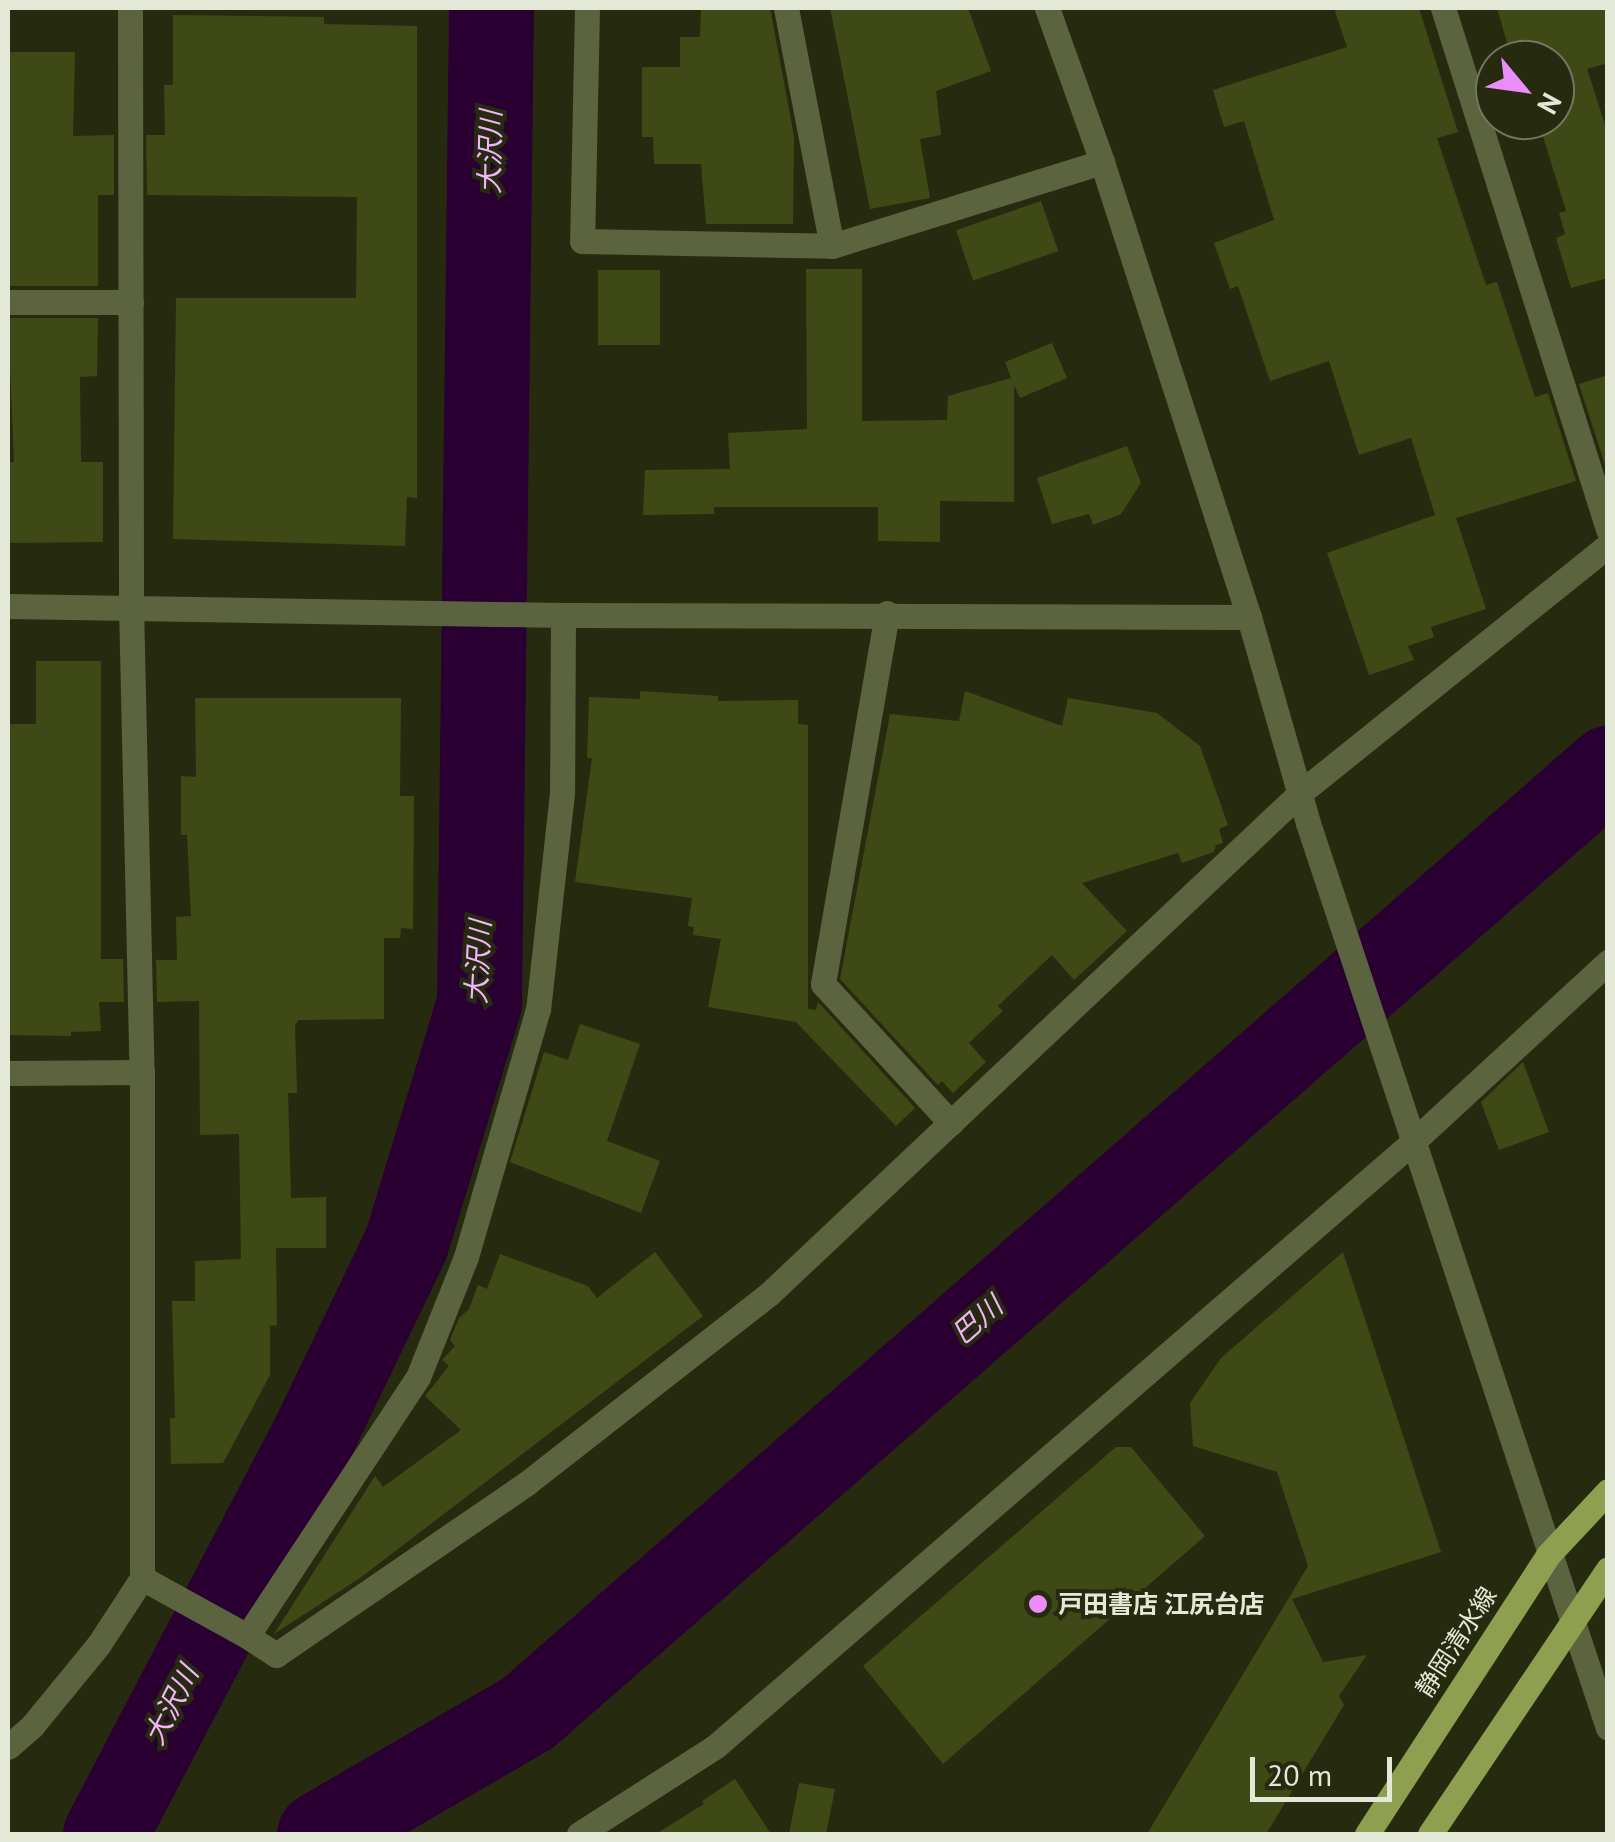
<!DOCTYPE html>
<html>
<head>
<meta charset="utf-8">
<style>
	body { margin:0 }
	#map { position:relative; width:1615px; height:1842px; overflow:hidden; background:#262b10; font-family:"PT Sans","Noto Sans JP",sans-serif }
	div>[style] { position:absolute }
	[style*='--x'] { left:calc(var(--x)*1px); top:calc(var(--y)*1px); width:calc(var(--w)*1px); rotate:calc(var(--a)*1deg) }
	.river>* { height:85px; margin:-42.5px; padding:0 42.5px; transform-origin:42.5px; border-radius:42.5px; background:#2a0032 }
	.building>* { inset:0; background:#3f4915; transform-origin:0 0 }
	.minor>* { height:25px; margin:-12.5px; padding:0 12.5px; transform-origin:12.5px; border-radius:12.5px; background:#5b643f }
	.tertiary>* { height:25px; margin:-12.5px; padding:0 12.5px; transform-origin:12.5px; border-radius:12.5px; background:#5b643f }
	.primary>* { height:25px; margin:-12.5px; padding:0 12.5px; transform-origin:12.5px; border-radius:12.5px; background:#8e9f50 }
	.dots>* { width:28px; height:28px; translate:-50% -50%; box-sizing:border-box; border:5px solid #262b10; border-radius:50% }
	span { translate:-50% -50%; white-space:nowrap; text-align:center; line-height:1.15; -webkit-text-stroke:8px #262b10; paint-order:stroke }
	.poi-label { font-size:25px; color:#e3e8d7; font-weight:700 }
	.left { translate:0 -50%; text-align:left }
	.street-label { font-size:25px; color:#e3e8d7 }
	.water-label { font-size:28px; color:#f4b3ff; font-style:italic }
	.frame { position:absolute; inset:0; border:10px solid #e3e8d7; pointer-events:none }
	.north { position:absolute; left:1475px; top:40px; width:100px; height:100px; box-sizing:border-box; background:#262b10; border:2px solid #727760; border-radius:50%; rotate:119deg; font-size:28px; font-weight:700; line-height:40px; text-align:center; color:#e3e8d7 }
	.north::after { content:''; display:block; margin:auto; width:35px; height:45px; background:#eb8dfb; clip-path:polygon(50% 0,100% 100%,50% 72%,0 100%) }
	.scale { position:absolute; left:1250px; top:1757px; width:142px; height:45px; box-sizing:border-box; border:5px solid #e3e8d7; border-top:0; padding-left:12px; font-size:30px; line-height:35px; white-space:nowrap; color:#e3e8d7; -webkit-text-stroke:8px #262b10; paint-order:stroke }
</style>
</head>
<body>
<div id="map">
	<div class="river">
		<i style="--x:105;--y:1834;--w:458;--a:-62.4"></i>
		<i style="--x:317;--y:1428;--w:205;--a:-64.3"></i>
		<i style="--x:406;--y:1243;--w:251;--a:-73.1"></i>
		<i style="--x:479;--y:1003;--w:995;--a:-89.31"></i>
		<i style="--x:319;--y:1834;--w:241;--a:-30.2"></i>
		<i style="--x:527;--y:1713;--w:1436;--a:-41.16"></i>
	</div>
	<div class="building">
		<i style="clip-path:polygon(701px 8px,770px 8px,794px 136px,793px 224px,706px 224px,701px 164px,654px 164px,653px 137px,642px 137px,642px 67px,680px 67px,680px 37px,700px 37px)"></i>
		<i style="clip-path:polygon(830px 8px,968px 8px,991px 71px,936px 91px,941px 135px,920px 139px,930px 198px,870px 209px)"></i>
		<i style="clip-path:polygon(1334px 8px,1419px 8px,1458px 132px,1437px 138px,1486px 285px,1497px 282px,1535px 397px,1548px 393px,1576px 481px,1456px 518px,1486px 609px,1431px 627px,1434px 637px,1408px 646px,1414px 660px,1369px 675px,1327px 553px,1435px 515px,1411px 438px,1359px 455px,1329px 361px,1270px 381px,1238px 286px,1230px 289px,1214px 243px,1274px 220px,1244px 121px,1224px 127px,1213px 90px,1347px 47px)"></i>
		<i style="clip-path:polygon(1497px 8px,1608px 8px,1608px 63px,1587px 69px,1608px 134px,1608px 278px,1571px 288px,1556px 238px,1565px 234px,1559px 213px,1566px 211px,1538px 120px,1555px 120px,1555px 60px,1512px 60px)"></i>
		<i style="clip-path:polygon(173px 15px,324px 17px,324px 24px,417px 26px,417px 498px,407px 497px,405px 546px,173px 539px,176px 298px,356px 298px,357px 197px,147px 195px,146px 135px,165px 135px,164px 85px,173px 85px)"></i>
		<i style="clip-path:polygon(8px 52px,75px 52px,73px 136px,114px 135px,114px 195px,98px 195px,98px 286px,8px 286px)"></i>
		<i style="left:1041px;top:201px;width:53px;height:90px;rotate:71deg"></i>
		<i style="clip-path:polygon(806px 269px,862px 269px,862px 421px,947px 420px,948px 396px,1011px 378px,1005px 362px,1052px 343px,1067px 378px,1020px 398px,1014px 385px,1014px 502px,940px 501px,940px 542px,878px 541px,878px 507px,714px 507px,714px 514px,643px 515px,645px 470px,730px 469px,728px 433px,807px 429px)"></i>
		<i style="left:598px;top:270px;width:62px;height:75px"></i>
		<i style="clip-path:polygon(8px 318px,98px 318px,97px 376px,80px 377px,81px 462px,103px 462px,103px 542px,8px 543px,8px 470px,9px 462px,14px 462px)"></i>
		<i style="clip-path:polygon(1608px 375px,1608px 471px,1607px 471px,1579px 384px)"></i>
		<i style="clip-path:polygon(1127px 446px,1141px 483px,1121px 514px,1093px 525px,1089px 514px,1052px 524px,1037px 478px)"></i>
		<i style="clip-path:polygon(36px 661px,101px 661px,101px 959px,123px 959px,124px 1002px,99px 1002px,101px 1031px,71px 1032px,71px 1036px,8px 1035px,8px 724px,36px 724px)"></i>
		<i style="clip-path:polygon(640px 691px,718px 696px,718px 701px,798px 700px,798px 724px,808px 725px,808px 1009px,816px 1010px,818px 1002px,915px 1108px,896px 1126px,796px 1022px,708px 1007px,721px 939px,693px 935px,694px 927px,688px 926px,692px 898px,575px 882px,592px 758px,587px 758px,589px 697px,640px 699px)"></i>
		<i style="clip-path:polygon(965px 691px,1062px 726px,1068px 698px,1157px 713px,1200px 746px,1228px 825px,1219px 829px,1223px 843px,1216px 845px,1214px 852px,1182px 863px,1178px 853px,1082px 883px,1127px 931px,1074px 980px,1052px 955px,998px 1006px,1003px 1011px,969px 1043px,986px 1062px,953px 1093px,942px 1081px,938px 1085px,840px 979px,890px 714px,959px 721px)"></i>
		<i style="clip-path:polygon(195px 698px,401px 698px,400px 796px,414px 796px,413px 929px,401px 928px,400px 938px,384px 938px,384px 1019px,299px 1020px,295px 1025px,297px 1093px,288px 1093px,291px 1198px,326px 1197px,326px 1248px,276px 1248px,277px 1325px,270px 1326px,270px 1375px,223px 1463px,171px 1464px,170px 1418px,175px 1418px,172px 1301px,195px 1301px,195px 1261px,241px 1259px,239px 1134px,200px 1135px,199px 1001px,157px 1002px,156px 960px,177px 960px,176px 917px,191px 916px,187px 835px,181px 835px,181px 776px,196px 777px)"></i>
		<i style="clip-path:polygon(580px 1024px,640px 1044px,607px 1141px,660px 1161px,641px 1213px,510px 1162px,544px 1052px,568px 1060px)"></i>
		<i style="clip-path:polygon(1523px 1062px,1549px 1132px,1499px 1150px,1481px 1102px)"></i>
		<i style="clip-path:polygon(655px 1252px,703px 1316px,360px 1578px,274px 1634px,375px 1476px,383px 1487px,461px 1430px,425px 1396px,449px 1366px,442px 1360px,455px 1346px,450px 1340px,459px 1318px,469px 1309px,478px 1285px,487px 1289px,500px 1254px,588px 1286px,597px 1298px)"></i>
		<i style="clip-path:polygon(1343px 1252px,1441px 1552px,1292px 1599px,1323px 1662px,1367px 1655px,1339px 1696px,1344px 1705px,1266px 1834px,1147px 1834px,1308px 1566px,1277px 1472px,1193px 1446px,1190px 1403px,1221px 1358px)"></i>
		<i style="clip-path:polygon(1116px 1447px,1131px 1447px,1205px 1536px,943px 1764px,863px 1666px)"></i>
		<i style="clip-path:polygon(735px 1779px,771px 1834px,656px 1834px,704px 1804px,702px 1801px)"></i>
		<i style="clip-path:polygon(799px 1783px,835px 1789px,826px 1834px,789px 1834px)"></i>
	</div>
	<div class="minor">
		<i style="--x:130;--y:8;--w:597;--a:89.9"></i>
		<i style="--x:587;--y:8;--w:233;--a:91.2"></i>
		<i style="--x:582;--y:241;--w:250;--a:1.1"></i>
		<i style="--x:832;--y:246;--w:283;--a:-17.3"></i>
		<i style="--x:786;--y:8;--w:242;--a:79.1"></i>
		<i style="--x:1443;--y:8;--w:547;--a:72.43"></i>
		<i style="--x:8;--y:302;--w:123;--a:0"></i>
		<i style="--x:887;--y:613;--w:376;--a:99.8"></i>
		<i style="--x:823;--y:984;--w:189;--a:47.4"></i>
		<i style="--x:563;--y:615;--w:178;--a:90.3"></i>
		<i style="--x:562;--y:793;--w:217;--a:96.3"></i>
		<i style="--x:538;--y:1009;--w:258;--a:106.2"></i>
		<i style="--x:466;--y:1257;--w:129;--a:111.8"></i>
		<i style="--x:418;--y:1377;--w:310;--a:123.4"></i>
		<i style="--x:247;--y:1636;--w:35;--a:33"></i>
		<i style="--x:276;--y:1655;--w:304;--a:-34.4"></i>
		<i style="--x:527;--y:1483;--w:307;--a:-38"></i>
		<i style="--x:769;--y:1294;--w:730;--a:-43.33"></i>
		<i style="--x:1300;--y:793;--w:395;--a:-38.8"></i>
		<i style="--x:8;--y:1073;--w:134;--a:-0.4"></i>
		<i style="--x:8;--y:1747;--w:32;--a:-41"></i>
		<i style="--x:32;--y:1726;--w:106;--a:-50.7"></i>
		<i style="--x:99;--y:1644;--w:79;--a:-56.9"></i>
		<i style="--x:142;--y:1578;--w:120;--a:28.9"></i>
		<i style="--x:579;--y:1834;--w:163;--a:-32.7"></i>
		<i style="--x:716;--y:1746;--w:925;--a:-40.92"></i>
		<i style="--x:1415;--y:1140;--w:263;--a:-42.7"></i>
	</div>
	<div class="tertiary">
		<i style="--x:1047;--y:8;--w:164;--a:70.3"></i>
		<i style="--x:1102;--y:162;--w:478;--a:72.1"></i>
		<i style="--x:1249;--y:617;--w:214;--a:74"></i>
		<i style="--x:1308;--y:823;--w:953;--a:71.66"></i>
		<i style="--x:131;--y:605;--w:467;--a:88.7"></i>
		<i style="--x:142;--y:1072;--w:506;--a:90"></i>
		<i style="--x:8;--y:606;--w:555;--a:0.93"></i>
		<i style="--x:563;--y:615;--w:686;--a:0.17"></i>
	</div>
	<div class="primary">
		<i style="--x:1367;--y:1834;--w:334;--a:-57"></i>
		<i style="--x:1549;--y:1554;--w:86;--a:-46.9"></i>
		<i style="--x:1430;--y:1834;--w:319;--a:-56.1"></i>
	</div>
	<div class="dots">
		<i style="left:1038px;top:1604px;background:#eb8dfb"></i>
	</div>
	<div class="poi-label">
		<span class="left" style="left:1058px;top:1604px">戸田書店 江尻台店</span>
	</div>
	<div class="street-label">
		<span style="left:1456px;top:1642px;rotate:-57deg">静岡清水線</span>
	</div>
	<div class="water-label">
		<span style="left:490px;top:152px;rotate:-89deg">大沢川</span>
		<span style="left:478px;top:962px;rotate:-87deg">大沢川</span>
		<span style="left:977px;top:1320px;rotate:-41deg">巴川</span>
		<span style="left:171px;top:1705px;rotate:-63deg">大沢川</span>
	</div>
	<div class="frame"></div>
	<div class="north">N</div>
	<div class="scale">20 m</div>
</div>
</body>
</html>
